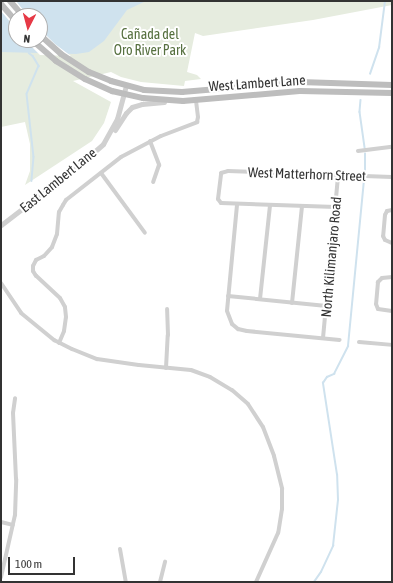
<!DOCTYPE html>
<html>
<head>
<meta charset="utf-8">
<style>
	body { margin:0 }
	#map { position:relative; width:393px; height:583px; overflow:hidden; background:#fff; font-family:"Asap Condensed",sans-serif }
	div>[style] { position:absolute }
	[style*='--x'] { left:calc(var(--x)*1px); top:calc(var(--y)*1px); width:calc(var(--w)*1px); rotate:calc(var(--a)*1deg) }
	.green>* { inset:0; background:#e6ecdf }
	.water>* { inset:0; background:#cfe2ee }
	.pier>* { inset:0; background:#fff }
	.stream>* { height:1.5px; margin:-0.75px; padding:0 0.75px; transform-origin:0.75px; border-radius:0.75px; background:#cfe2ee }
	.minor>* { height:4px; margin:-2px; padding:0 2px; transform-origin:2px; border-radius:2px; background:#d0d0d0 }
	.tertiary>* { height:5px; margin:-2.5px; padding:0 2.5px; transform-origin:2.5px; border-radius:2.5px; background:#d0d0d0 }
	.secondary>* { height:6px; margin:-3px; padding:0 3px; transform-origin:3px; border-radius:3px; background:#bdbdbd }
	span { translate:-50% -50%; white-space:nowrap; text-align:center; line-height:1.15; -webkit-text-stroke:4px #fff; paint-order:stroke }
	.park-label { font-size:14px; color:#56703f }
	.street-label { font-size:14px; color:#333 }
	.frame { position:absolute; inset:0; border:2px solid #333; pointer-events:none }
	.north { position:absolute; left:8px; top:8px; width:40px; height:40px; box-sizing:border-box; background:#fff; border:1px solid #adadad; border-radius:50%; rotate:186deg; font-size:11px; font-weight:700; line-height:16px; text-align:center; color:#333 }
	.north::after { content:''; display:block; margin:auto; width:14px; height:18px; background:#e63946; clip-path:polygon(50% 0,100% 100%,50% 72%,0 100%) }
	.scale { position:absolute; left:8px; top:557px; width:67px; height:18px; box-sizing:border-box; border:2px solid #333; border-top:0; padding-left:5px; font-size:12px; line-height:14px; white-space:nowrap; color:#333; -webkit-text-stroke:3px #fff; paint-order:stroke }
</style>
</head>
<body>
<div id="map">
	<div class="green">
		<i style="clip-path:polygon(21px 1px,392px 1px,392px 5px,313px 20px,203px 36px,195px 33px,187px 72px,197px 75px,201px 79px,185px 81px,184px 86px,141px 82px,121px 77px,111px 72px,73px 81px,111px 102px,104px 123px,92px 141px,25px 185px,30px 171px,30px 144px,25px 122px,1px 127px,1px 16px,16px 40px,40px 40px,40px 16px,16px 16px)"></i>
	</div>
	<div class="water">
		<i style="clip-path:polygon(evenodd,1px 1px,146px 1px,127px 10px,104px 41px,89px 52px,76px 54px,1px 52px,1px 1px,16px 16px,40px 16px,40px 40px,16px 40px,16px 16px)"></i>
	</div>
	<div class="pier">
		<i style="clip-path:polygon(1px 1px,16px 1px,28px 16px,16px 16px,16px 29px,1px 11px)"></i>
		<i style="clip-path:polygon(40px 29px,55px 44px,71px 56px,40px 55px,25px 40px,40px 40px)"></i>
	</div>
	<div class="stream">
		<i style="--x:29;--y:53;--w:5;--a:37"></i>
		<i style="--x:33;--y:56;--w:12;--a:59"></i>
		<i style="--x:39;--y:66;--w:30;--a:113"></i>
		<i style="--x:27;--y:94;--w:63;--a:83.7"></i>
		<i style="--x:34;--y:157;--w:24;--a:95"></i>
		<i style="--x:370;--y:74;--w:28;--a:-71"></i>
		<i style="--x:379;--y:48;--w:47;--a:-82.7"></i>
		<i style="--x:361;--y:100;--w:12;--a:95"></i>
		<i style="--x:360;--y:112;--w:36;--a:82"></i>
		<i style="--x:365;--y:171;--w:17;--a:-90"></i>
		<i style="--x:314;--y:582;--w:12;--a:-55"></i>
		<i style="--x:321;--y:572;--w:29;--a:-65"></i>
		<i style="--x:333;--y:546;--w:46;--a:-83.8"></i>
		<i style="--x:338;--y:500;--w:25;--a:-92"></i>
		<i style="--x:337;--y:475;--w:93;--a:-98.7"></i>
		<i style="--x:323;--y:383;--w:7;--a:-56"></i>
		<i style="--x:327;--y:377;--w:8;--a:-23"></i>
		<i style="--x:334;--y:374;--w:31;--a:-63"></i>
		<i style="--x:348;--y:346;--w:167;--a:-84.5"></i>
	</div>
	<div class="minor">
		<i style="--x:150;--y:141;--w:26;--a:69"></i>
		<i style="--x:159;--y:165;--w:18;--a:109"></i>
		<i style="--x:358;--y:151;--w:34;--a:-7"></i>
		<i style="--x:101;--y:173;--w:74;--a:53.7"></i>
		<i style="--x:237;--y:205;--w:106;--a:95.4"></i>
		<i style="--x:227;--y:311;--w:14;--a:69"></i>
		<i style="--x:232;--y:324;--w:8;--a:40"></i>
		<i style="--x:238;--y:329;--w:9;--a:13"></i>
		<i style="--x:247;--y:331;--w:93;--a:5.5"></i>
		<i style="--x:336;--y:207;--w:115;--a:-178"></i>
		<i style="--x:221;--y:203;--w:5;--a:-127"></i>
		<i style="--x:218;--y:199;--w:26;--a:-83"></i>
		<i style="--x:221;--y:173;--w:7;--a:-16"></i>
		<i style="--x:228;--y:171;--w:164;--a:2.1"></i>
		<i style="--x:392;--y:210;--w:5;--a:169"></i>
		<i style="--x:387;--y:211;--w:4;--a:117"></i>
		<i style="--x:385;--y:215;--w:21;--a:95"></i>
		<i style="--x:383;--y:236;--w:4;--a:63"></i>
		<i style="--x:385;--y:240;--w:8;--a:23"></i>
		<i style="--x:392;--y:277;--w:10;--a:174"></i>
		<i style="--x:382;--y:278;--w:6;--a:135"></i>
		<i style="--x:378;--y:282;--w:22;--a:95"></i>
		<i style="--x:376;--y:304;--w:5;--a:68"></i>
		<i style="--x:378;--y:309;--w:14;--a:8"></i>
		<i style="--x:1;--y:283;--w:36;--a:56"></i>
		<i style="--x:21;--y:313;--w:43;--a:39.3"></i>
		<i style="--x:54;--y:340;--w:20;--a:27"></i>
		<i style="--x:72;--y:349;--w:27;--a:22"></i>
		<i style="--x:97;--y:359;--w:42;--a:8.1"></i>
		<i style="--x:139;--y:365;--w:52;--a:5.5"></i>
		<i style="--x:191;--y:370;--w:20;--a:20"></i>
		<i style="--x:210;--y:377;--w:26;--a:31"></i>
		<i style="--x:232;--y:390;--w:21;--a:41"></i>
		<i style="--x:248;--y:404;--w:27;--a:57"></i>
		<i style="--x:263;--y:427;--w:31;--a:69"></i>
		<i style="--x:274;--y:456;--w:34;--a:76"></i>
		<i style="--x:282;--y:489;--w:20;--a:90"></i>
		<i style="--x:282;--y:509;--w:24;--a:99"></i>
		<i style="--x:278;--y:533;--w:54;--a:114.2"></i>
		<i style="--x:228;--y:296;--w:99;--a:5.8"></i>
		<i style="--x:260;--y:299;--w:94;--a:-83.9"></i>
		<i style="--x:292;--y:303;--w:97;--a:-84.1"></i>
		<i style="--x:323;--y:338;--w:164;--a:-84.7"></i>
		<i style="--x:359;--y:342;--w:33;--a:5"></i>
		<i style="--x:59;--y:343;--w:13;--a:-67"></i>
		<i style="--x:64;--y:331;--w:14;--a:-82"></i>
		<i style="--x:66;--y:317;--w:10;--a:-96"></i>
		<i style="--x:65;--y:307;--w:10;--a:-119"></i>
		<i style="--x:60;--y:298;--w:33;--a:-137"></i>
		<i style="--x:36;--y:276;--w:6;--a:-121"></i>
		<i style="--x:33;--y:271;--w:5;--a:-90"></i>
		<i style="--x:33;--y:266;--w:7;--a:-63"></i>
		<i style="--x:36;--y:260;--w:9;--a:-27"></i>
		<i style="--x:44;--y:256;--w:12;--a:-48"></i>
		<i style="--x:52;--y:247;--w:14;--a:-69"></i>
		<i style="--x:57;--y:234;--w:22;--a:-85"></i>
		<i style="--x:59;--y:212;--w:8;--a:-60"></i>
		<i style="--x:63;--y:205;--w:6;--a:-59"></i>
		<i style="--x:66;--y:200;--w:70;--a:-38"></i>
		<i style="--x:121;--y:157;--w:45;--a:-27.7"></i>
		<i style="--x:161;--y:136;--w:39;--a:-21"></i>
		<i style="--x:197;--y:122;--w:5;--a:-79"></i>
		<i style="--x:198;--y:117;--w:17;--a:-97"></i>
		<i style="--x:166;--y:368;--w:33;--a:-87"></i>
		<i style="--x:168;--y:335;--w:26;--a:-92"></i>
		<i style="--x:1;--y:522;--w:12;--a:14"></i>
		<i style="--x:120;--y:549;--w:34;--a:80"></i>
		<i style="--x:1;--y:577;--w:64;--a:-77.3"></i>
		<i style="--x:15;--y:515;--w:36;--a:-88"></i>
		<i style="--x:16;--y:479;--w:66;--a:-92.6"></i>
		<i style="--x:13;--y:413;--w:15;--a:-82"></i>
		<i style="--x:160;--y:582;--w:21;--a:-76"></i>
	</div>
	<div class="tertiary">
		<i style="--x:115;--y:130;--w:20;--a:-57"></i>
		<i style="--x:126;--y:113;--w:8;--a:-45"></i>
		<i style="--x:132;--y:107;--w:10;--a:-17"></i>
		<i style="--x:142;--y:104;--w:22;--a:-5"></i>
		<i style="--x:1;--y:225;--w:98;--a:-37.6"></i>
		<i style="--x:79;--y:165;--w:32;--a:-41"></i>
		<i style="--x:103;--y:144;--w:29;--a:-61"></i>
		<i style="--x:117;--y:119;--w:34;--a:-75"></i>
	</div>
	<div class="secondary">
		<i style="--x:10;--y:1;--w:20;--a:49"></i>
		<i style="--x:1;--y:4;--w:23;--a:49"></i>
		<i style="--x:40;--y:35;--w:28;--a:42"></i>
		<i style="--x:61;--y:54;--w:33;--a:33"></i>
		<i style="--x:89;--y:72;--w:24;--a:22"></i>
		<i style="--x:111;--y:81;--w:34;--a:15"></i>
		<i style="--x:144;--y:90;--w:38;--a:3"></i>
		<i style="--x:182;--y:92;--w:118;--a:-4.8"></i>
		<i style="--x:300;--y:82;--w:92;--a:1.9"></i>
		<i style="--x:32;--y:40;--w:32;--a:41"></i>
		<i style="--x:56;--y:61;--w:34;--a:32"></i>
		<i style="--x:85;--y:79;--w:30;--a:24"></i>
		<i style="--x:112;--y:91;--w:32;--a:13"></i>
		<i style="--x:143;--y:98;--w:40;--a:4.3"></i>
		<i style="--x:183;--y:101;--w:117;--a:-4.9"></i>
		<i style="--x:300;--y:91;--w:92;--a:1.2"></i>
	</div>
	<div class="park-label">
		<span style="left:150px;top:42px">Cañada del<br>Oro River Park</span>
	</div>
	<div class="street-label">
		<span style="left:257px;top:83px;rotate:-4deg">West Lambert Lane</span>
		<span style="left:307px;top:174px;rotate:2deg">West Matterhorn Street</span>
		<span style="left:58px;top:180px;rotate:-39deg">East Lambert Lane</span>
		<span style="left:331px;top:257px;rotate:-85deg">North Kilimanjaro Road</span>
	</div>
	<div class="frame"></div>
	<div class="north">N</div>
	<div class="scale">100 m</div>
</div>
</body>
</html>
